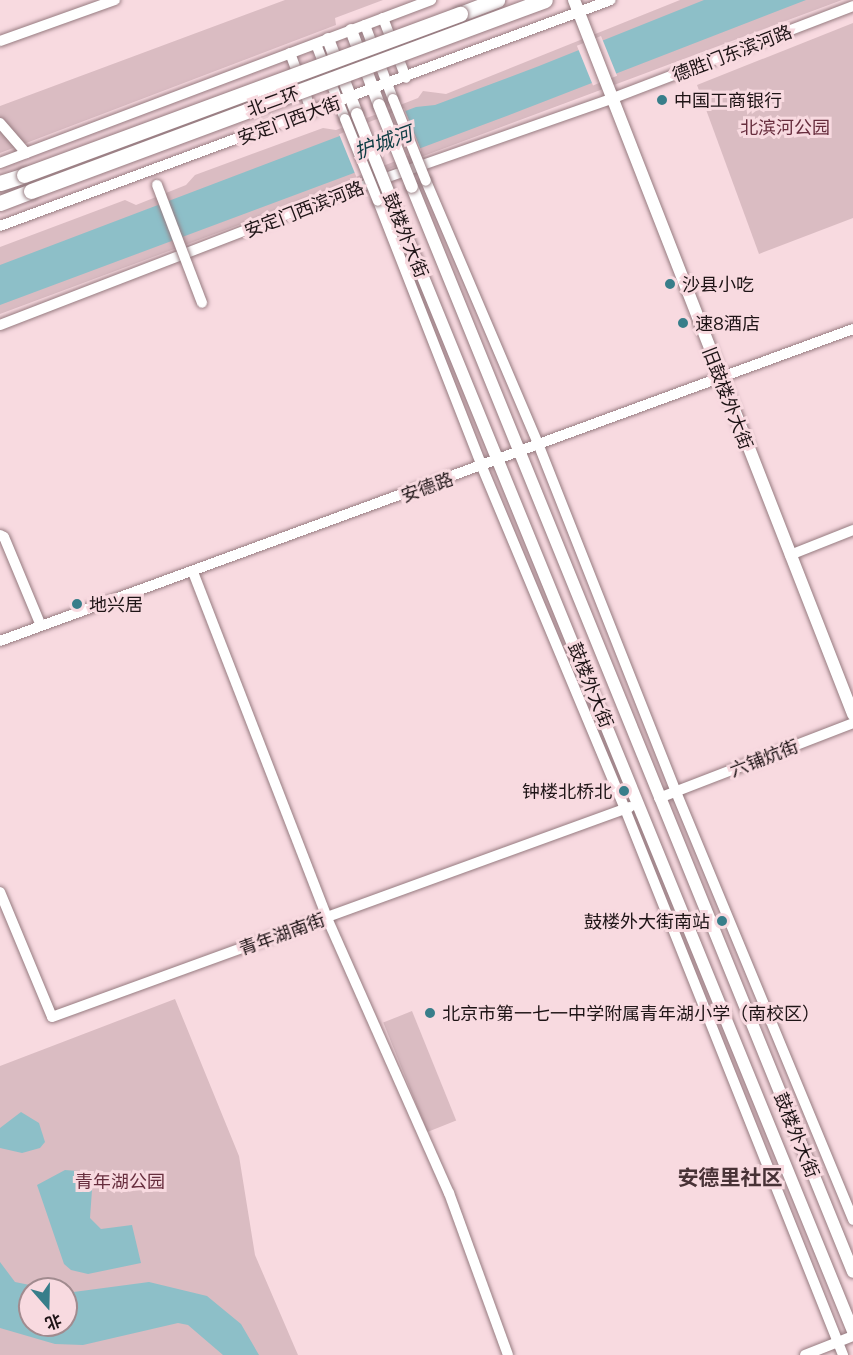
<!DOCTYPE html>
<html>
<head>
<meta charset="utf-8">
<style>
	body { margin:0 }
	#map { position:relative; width:853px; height:1355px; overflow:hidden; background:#f8dae0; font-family:Commissioner,"Noto Sans SC",sans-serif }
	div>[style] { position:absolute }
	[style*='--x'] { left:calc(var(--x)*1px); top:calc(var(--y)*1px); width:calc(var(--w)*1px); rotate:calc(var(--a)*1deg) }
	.green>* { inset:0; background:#dabcc2; transform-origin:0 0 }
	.water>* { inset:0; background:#8dbfc8 }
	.pier>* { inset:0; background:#f8dae0; transform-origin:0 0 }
	.roads { filter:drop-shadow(0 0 2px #967b80) drop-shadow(0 0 2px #967b80) }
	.minor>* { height:10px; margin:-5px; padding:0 5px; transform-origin:5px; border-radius:5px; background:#fff }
	.major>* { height:12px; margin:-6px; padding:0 6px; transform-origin:6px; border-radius:6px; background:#fff }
	.highway>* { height:15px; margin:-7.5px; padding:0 7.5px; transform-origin:7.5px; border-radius:7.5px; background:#fff }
	.bridges { filter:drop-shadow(0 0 2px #967b80) drop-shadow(0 0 2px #967b80) }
	.minor-bridge>* { height:10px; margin:-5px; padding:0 5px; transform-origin:5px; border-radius:5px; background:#fff }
	.major-bridge>* { height:12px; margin:-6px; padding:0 6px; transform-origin:6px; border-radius:6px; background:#fff }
	.highway-bridge>* { height:15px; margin:-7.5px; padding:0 7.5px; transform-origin:7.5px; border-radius:7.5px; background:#fff }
	.dots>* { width:16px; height:16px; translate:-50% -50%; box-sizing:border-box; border:3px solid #f8dae0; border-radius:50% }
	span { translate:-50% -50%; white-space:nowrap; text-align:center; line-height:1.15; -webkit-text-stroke:6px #f8dae0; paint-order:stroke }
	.street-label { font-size:18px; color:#1e1416 }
	.poi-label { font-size:18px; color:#1e1416 }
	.left { translate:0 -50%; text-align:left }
	.right { translate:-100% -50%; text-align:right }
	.park-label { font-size:18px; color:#672d3d }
	.water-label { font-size:20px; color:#0e3d44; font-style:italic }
	.quarter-label { font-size:21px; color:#483236; font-weight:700 }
	.north { position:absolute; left:18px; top:1277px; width:60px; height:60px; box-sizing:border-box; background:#f8dae0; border:2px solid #a18b8f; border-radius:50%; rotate:160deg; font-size:16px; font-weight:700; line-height:24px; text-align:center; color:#1e1416 }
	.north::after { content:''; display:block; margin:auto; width:21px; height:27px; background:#387e8a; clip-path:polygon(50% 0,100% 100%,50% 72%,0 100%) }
</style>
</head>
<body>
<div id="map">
	<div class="green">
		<i style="clip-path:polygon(285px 0,383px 0,335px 18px,336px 25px,0 153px,0 106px)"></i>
		<i style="clip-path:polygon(680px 0,842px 0,0 314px,0 247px,125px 200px,136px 205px,186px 185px,195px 175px,323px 128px,336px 130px,418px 98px,423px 91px,446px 94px)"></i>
		<i style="clip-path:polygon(853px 23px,853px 218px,759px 254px,697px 85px)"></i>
		<i style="clip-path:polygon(evenodd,175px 999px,239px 1156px,255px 1255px,298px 1355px,0 1355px,0 1066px,175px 999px,30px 1289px,66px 1289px,66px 1325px,30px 1325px,30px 1289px)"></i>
		<i style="left:412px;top:1011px;width:118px;height:31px;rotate:68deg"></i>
	</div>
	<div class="water">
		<i style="clip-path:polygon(704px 0,806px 0,504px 117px,0 305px,0 265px,416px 107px,435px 105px,539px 66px)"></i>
		<i style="clip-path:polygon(21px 1112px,39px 1123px,45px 1142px,40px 1148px,22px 1153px,0 1148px,0 1128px)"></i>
		<i style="clip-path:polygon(65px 1170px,78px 1171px,89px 1179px,92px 1190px,90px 1218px,101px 1229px,132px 1225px,141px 1263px,88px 1274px,71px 1270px,64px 1264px,37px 1185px)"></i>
		<i style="clip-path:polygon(0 1262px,15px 1282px,49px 1289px,30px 1289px,30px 1325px,66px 1325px,66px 1293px,149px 1282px,207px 1296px,241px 1324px,259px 1355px,223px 1355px,188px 1325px,178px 1323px,83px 1345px,55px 1344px,0 1328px)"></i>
	</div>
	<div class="pier">
		<i style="left:601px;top:36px;width:43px;height:26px;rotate:68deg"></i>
		<i style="left:404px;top:108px;width:46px;height:70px;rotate:68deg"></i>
	</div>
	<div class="roads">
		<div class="minor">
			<i style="--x:383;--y:18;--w:64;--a:69"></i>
			<i style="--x:365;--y:25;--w:79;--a:69.3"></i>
			<i style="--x:0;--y:41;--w:122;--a:-19.6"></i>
			<i style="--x:316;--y:44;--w:80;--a:68.9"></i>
			<i style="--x:290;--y:53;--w:63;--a:69.6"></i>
			<i style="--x:0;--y:123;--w:40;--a:49"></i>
			<i style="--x:0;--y:163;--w:461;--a:-20.7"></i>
			<i style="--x:426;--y:181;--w:288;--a:66.9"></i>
			<i style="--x:539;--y:446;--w:372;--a:68.4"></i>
			<i style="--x:676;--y:792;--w:463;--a:67.5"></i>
			<i style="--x:378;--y:201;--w:286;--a:68.6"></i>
			<i style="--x:482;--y:467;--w:371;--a:67.3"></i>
			<i style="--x:625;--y:809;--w:588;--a:68.23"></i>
			<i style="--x:0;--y:226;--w:651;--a:-20.3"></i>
			<i style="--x:0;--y:325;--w:358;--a:-21.1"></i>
			<i style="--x:334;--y:196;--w:293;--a:-19.3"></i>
			<i style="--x:611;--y:99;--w:259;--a:-21"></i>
			<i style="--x:0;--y:535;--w:4;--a:27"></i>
			<i style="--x:4;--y:537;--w:96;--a:67.4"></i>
			<i style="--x:790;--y:555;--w:68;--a:-21.6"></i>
			<i style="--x:193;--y:572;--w:371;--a:68.8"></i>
			<i style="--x:327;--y:918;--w:301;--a:66.1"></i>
			<i style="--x:449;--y:1193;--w:172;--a:70"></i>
			<i style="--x:0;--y:641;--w:908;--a:-20.09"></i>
			<i style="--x:659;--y:798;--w:208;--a:-21.1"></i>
			<i style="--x:0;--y:892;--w:135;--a:67.4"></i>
			<i style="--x:52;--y:1017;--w:615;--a:-19.97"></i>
			<i style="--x:805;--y:1355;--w:52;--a:-21.6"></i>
		</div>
		<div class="major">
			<i style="--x:574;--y:0;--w:767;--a:68.66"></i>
			<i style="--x:351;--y:30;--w:80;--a:69.5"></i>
			<i style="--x:328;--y:39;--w:80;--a:68.9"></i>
			<i style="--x:412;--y:187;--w:1171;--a:67.88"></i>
			<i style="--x:390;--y:196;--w:1226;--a:67.81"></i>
		</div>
		<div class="highway">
			<i style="--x:460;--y:14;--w:40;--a:-21"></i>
			<i style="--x:0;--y:183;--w:25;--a:-18"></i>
			<i style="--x:0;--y:203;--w:33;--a:-21"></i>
		</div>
	</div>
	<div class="bridges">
		<div class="minor-bridge">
			<i style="--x:393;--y:99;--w:88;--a:68.1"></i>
			<i style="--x:345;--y:119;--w:88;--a:68.1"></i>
			<i style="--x:157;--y:185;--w:126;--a:69.1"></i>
		</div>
		<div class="major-bridge">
			<i style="--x:379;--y:105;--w:88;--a:68.1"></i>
			<i style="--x:357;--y:114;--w:88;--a:68.1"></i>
		</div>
		<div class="highway-bridge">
			<i style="--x:24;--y:175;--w:465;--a:-20.3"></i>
			<i style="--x:31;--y:191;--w:548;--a:-20.38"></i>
		</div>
	</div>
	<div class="dots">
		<i style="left:662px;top:100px;background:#387e8a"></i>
		<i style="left:670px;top:284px;background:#387e8a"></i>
		<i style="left:683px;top:323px;background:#387e8a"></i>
		<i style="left:77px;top:604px;background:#387e8a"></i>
		<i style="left:624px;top:791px;background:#387e8a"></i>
		<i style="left:722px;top:921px;background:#387e8a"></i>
		<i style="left:430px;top:1013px;background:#387e8a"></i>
	</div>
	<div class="street-label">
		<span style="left:732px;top:53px;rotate:-21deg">德胜门东滨河路</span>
		<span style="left:273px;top:101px;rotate:-20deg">北二环</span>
		<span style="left:289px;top:120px;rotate:-20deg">安定门西大街</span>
		<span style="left:304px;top:209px;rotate:-21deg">安定门西滨河路</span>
		<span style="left:406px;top:235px;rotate:68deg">鼓楼外大街</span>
		<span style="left:728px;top:398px;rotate:69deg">旧鼓楼外大街</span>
		<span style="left:427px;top:487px;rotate:-20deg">安德路</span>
		<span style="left:591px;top:685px;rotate:68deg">鼓楼外大街</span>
		<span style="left:764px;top:758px;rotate:-21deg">六铺炕街</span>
		<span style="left:282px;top:934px;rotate:-20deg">青年湖南街</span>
		<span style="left:797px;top:1135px;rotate:68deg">鼓楼外大街</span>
	</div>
	<div class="poi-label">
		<span class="left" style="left:674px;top:100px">中国工商银行</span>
		<span class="left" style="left:682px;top:284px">沙县小吃</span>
		<span class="left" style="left:695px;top:323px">速8酒店</span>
		<span class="left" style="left:89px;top:604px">地兴居</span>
		<span class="right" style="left:612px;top:791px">钟楼北桥北</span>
		<span class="right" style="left:710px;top:921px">鼓楼外大街南站</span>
		<span class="left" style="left:442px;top:1013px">北京市第一七一中学附属青年湖小学（南校区）</span>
	</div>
	<div class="park-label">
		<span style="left:785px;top:127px">北滨河公园</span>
		<span style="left:120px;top:1181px">青年湖公园</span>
	</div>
	<div class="water-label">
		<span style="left:383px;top:142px;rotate:-20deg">护城河</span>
	</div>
	<div class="quarter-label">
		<span style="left:730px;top:1177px">安德里社区</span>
	</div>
	<div class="north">北</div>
</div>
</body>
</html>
